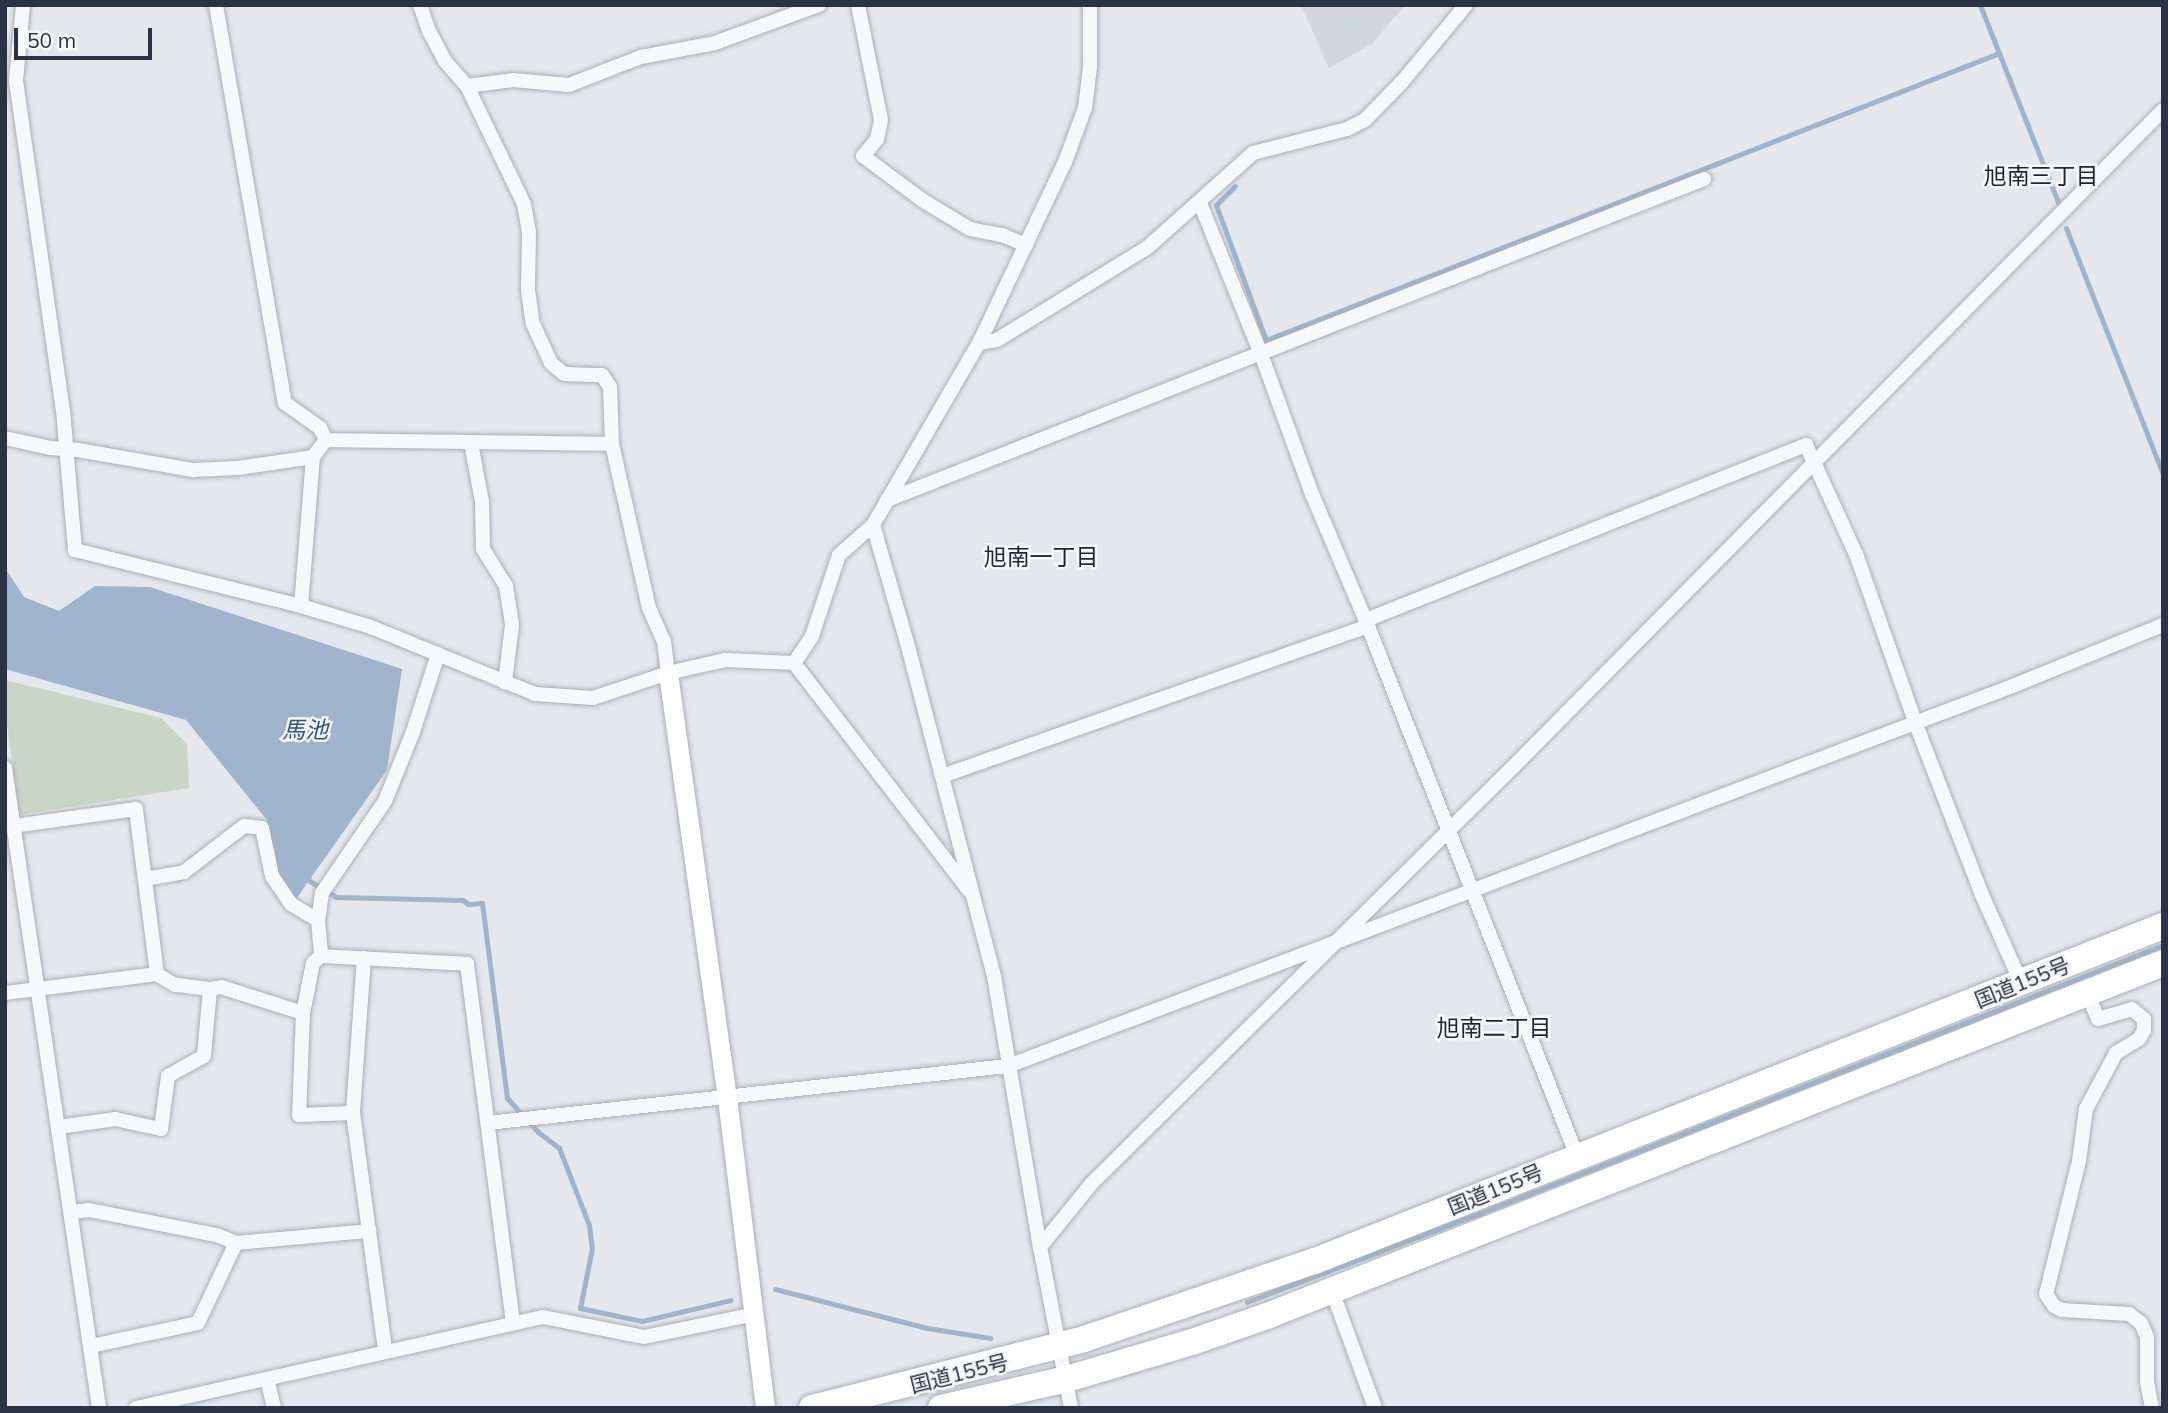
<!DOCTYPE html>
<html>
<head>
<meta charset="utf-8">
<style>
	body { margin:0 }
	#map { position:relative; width:2168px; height:1413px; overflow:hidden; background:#e4e7ec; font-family:Mulish,"Noto Sans JP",sans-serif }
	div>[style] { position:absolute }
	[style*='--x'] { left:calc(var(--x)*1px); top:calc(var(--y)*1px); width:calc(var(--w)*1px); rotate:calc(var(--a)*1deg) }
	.built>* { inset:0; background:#d2d6de }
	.green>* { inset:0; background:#c9d6c5 }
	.water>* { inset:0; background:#9fb4cc }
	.stream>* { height:5px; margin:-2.5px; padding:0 2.5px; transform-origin:2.5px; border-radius:2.5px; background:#9fb4cc }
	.roads { filter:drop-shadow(0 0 2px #a9aeb7) drop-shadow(0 0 2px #a9aeb7) }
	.street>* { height:14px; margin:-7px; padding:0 7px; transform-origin:7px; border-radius:7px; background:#f7f8fa }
	.secondary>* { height:19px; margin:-9.5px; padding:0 9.5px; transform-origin:9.5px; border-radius:9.5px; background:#fff }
	.highway>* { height:26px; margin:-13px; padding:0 13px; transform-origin:13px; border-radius:13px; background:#fff }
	span { translate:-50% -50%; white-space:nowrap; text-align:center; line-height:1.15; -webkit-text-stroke:5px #f4f6f9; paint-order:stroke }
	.street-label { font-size:21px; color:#2b3445 }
	.neighbourhood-label { font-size:23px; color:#1d2536 }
	.water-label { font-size:23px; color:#34527a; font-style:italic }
	.frame { position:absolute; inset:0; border:7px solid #2b3445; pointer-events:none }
	.scale { position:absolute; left:14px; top:28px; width:138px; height:32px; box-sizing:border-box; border:4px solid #2b3445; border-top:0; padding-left:9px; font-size:21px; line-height:24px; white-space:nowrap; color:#2b3445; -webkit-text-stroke:5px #f4f6f9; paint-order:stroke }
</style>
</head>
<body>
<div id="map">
	<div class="built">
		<i style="clip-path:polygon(1301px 5px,1405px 5px,1372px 44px,1329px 68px)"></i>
	</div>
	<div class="green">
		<i style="clip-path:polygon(5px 680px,161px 718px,187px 744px,189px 788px,19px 815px,5px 709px)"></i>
	</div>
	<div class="water">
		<i style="clip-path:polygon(5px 568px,24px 597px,59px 611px,95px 586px,150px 587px,402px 669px,387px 770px,296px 899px,279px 876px,267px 820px,186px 720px,5px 669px)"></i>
	</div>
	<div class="stream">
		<i style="--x:1980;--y:5;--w:215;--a:68.4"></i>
		<i style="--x:1235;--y:186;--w:27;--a:135"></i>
		<i style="--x:1216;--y:205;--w:144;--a:69.7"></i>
		<i style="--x:1266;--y:340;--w:787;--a:-21.38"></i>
		<i style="--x:2066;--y:228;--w:264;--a:68.5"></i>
		<i style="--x:309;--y:875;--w:5;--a:101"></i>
		<i style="--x:308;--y:880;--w:33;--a:31"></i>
		<i style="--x:336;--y:897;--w:127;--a:1.4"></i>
		<i style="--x:463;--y:900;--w:6;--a:39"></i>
		<i style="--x:468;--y:904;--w:14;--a:-4"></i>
		<i style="--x:482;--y:903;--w:197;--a:82.7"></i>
		<i style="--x:507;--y:1098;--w:46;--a:47.6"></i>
		<i style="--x:538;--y:1132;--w:26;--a:37"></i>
		<i style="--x:559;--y:1148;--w:83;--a:68.7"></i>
		<i style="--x:589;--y:1225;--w:23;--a:83"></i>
		<i style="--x:592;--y:1248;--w:61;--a:101.3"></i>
		<i style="--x:580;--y:1308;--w:63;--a:11.8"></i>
		<i style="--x:642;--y:1321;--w:91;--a:-13.3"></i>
		<i style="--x:775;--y:1289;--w:157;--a:14.4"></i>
		<i style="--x:927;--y:1328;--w:64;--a:9"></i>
		<i style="--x:1247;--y:1302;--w:247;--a:-20.9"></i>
		<i style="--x:1478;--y:1214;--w:736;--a:-21.44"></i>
	</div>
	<div class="roads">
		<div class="street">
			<i style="--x:23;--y:5;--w:76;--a:95.3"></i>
			<i style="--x:16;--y:81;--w:332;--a:81.9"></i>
			<i style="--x:63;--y:410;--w:141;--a:85.1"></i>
			<i style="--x:75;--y:550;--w:233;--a:13.9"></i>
			<i style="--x:301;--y:606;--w:73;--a:16.7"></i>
			<i style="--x:371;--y:627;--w:177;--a:22.2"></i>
			<i style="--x:535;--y:694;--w:58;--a:3.9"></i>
			<i style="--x:593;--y:698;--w:79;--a:-18.4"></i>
			<i style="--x:668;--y:673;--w:58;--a:-12.8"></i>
			<i style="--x:725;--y:660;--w:69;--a:2.5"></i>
			<i style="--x:216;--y:5;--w:404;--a:80.2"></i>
			<i style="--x:285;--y:403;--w:43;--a:35.5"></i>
			<i style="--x:320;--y:428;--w:13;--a:63"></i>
			<i style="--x:420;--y:5;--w:28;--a:71"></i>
			<i style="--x:429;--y:31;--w:34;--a:62"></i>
			<i style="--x:445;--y:61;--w:33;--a:49"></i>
			<i style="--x:467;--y:86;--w:131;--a:64.2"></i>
			<i style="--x:524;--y:204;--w:27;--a:80"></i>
			<i style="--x:529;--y:231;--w:59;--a:91"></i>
			<i style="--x:528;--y:290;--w:34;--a:82"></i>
			<i style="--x:533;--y:324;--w:43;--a:65.2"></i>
			<i style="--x:551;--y:363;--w:17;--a:40"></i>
			<i style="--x:564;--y:374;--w:38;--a:2"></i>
			<i style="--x:602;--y:375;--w:14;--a:56"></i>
			<i style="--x:610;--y:387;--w:57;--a:88"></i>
			<i style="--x:612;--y:444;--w:168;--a:77.3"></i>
			<i style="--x:649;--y:608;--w:36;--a:66"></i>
			<i style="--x:664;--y:641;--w:32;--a:83"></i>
			<i style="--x:858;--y:5;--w:117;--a:78.7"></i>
			<i style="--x:881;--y:120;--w:19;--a:102"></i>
			<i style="--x:877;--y:139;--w:22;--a:129"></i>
			<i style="--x:863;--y:156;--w:74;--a:36.7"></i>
			<i style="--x:922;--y:200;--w:56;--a:31.1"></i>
			<i style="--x:970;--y:229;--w:33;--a:11"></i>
			<i style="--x:1002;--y:235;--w:26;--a:23"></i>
			<i style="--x:467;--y:86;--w:46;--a:-7.4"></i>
			<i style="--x:513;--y:80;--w:56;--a:5.1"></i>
			<i style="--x:569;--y:85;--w:77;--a:-21.3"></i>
			<i style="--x:641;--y:57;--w:75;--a:-10.7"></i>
			<i style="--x:715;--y:43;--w:111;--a:-20.1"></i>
			<i style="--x:1200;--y:203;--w:163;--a:68"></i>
			<i style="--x:1261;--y:354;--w:149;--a:70"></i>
			<i style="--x:1312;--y:494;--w:143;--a:67"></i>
			<i style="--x:1368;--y:626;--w:570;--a:68.48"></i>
			<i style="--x:979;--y:343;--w:18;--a:-9"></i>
			<i style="--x:997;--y:340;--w:177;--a:-31.6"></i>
			<i style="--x:1148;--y:247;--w:141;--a:-41.8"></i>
			<i style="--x:1253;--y:153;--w:97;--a:-14.3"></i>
			<i style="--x:1347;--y:129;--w:20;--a:-27"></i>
			<i style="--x:1365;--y:120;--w:53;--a:-45.8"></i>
			<i style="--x:1402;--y:82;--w:100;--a:-50.3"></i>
			<i style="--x:5;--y:438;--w:46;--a:12.5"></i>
			<i style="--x:50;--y:448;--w:28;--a:4"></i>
			<i style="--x:78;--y:450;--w:117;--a:9.9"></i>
			<i style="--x:193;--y:470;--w:45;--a:-2.5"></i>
			<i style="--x:238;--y:468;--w:76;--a:-8.3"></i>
			<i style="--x:326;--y:440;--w:286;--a:0.8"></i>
			<i style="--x:471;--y:443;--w:60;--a:79.4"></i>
			<i style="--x:482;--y:502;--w:47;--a:88.8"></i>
			<i style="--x:483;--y:549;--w:44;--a:58.1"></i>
			<i style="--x:506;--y:586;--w:39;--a:81"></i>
			<i style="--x:512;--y:625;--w:58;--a:96.9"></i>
			<i style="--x:887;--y:500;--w:878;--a:-21.45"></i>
			<i style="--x:873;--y:525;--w:130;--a:73.9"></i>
			<i style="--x:909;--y:650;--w:337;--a:75.4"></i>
			<i style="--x:994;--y:976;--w:275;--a:80.4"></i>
			<i style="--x:1040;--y:1247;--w:164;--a:79.1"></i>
			<i style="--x:301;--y:606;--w:149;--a:-85.4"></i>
			<i style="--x:313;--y:457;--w:21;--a:-53"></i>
			<i style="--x:1366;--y:620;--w:474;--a:-21.7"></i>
			<i style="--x:1806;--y:445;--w:120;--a:65.4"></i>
			<i style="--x:1856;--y:554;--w:178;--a:70.6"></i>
			<i style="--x:1915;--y:722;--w:186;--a:68.8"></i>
			<i style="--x:1982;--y:895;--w:95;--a:65.9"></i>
			<i style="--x:438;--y:654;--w:82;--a:107.8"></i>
			<i style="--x:413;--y:732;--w:74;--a:112.1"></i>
			<i style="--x:385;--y:801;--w:112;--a:124.4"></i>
			<i style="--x:322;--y:893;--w:27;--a:98"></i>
			<i style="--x:318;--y:920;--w:36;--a:85"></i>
			<i style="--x:321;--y:956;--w:146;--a:3.1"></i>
			<i style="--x:467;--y:964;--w:362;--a:82.7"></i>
			<i style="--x:794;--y:663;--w:32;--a:-56"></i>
			<i style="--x:812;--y:636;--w:85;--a:-71.6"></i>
			<i style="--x:839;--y:555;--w:45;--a:-41.4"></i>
			<i style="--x:873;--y:525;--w:211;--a:-59.8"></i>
			<i style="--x:979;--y:343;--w:200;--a:-64.6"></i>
			<i style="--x:1065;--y:162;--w:58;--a:-69.7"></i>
			<i style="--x:1085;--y:108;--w:41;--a:-83"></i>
			<i style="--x:1090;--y:67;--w:62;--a:-90"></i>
			<i style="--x:794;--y:663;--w:287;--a:52.4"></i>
			<i style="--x:5;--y:768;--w:647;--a:81.64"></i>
			<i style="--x:942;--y:776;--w:452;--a:-19.4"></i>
			<i style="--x:145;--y:879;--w:40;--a:-10"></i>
			<i style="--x:184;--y:872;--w:76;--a:-37.5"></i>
			<i style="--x:244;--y:826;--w:18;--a:6"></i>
			<i style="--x:262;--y:828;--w:49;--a:78.2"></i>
			<i style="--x:272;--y:876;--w:34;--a:56"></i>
			<i style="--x:291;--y:904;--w:31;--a:31"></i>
			<i style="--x:321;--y:956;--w:11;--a:139"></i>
			<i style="--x:313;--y:963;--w:51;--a:101.3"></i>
			<i style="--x:303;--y:1013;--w:102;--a:92.2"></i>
			<i style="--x:299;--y:1115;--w:54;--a:-2.1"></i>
			<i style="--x:364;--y:958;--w:155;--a:94.1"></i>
			<i style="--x:353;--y:1113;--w:239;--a:82.3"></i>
			<i style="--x:210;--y:989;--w:11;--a:-10"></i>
			<i style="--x:221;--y:987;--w:86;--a:17.6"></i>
			<i style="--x:5;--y:993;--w:153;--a:-7.1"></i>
			<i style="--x:157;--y:974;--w:166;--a:-97.3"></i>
			<i style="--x:136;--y:809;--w:123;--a:172.1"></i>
			<i style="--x:2087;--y:993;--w:28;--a:67"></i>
			<i style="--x:2098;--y:1019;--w:35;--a:-16"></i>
			<i style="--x:2132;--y:1009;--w:16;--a:40"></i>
			<i style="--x:2144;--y:1019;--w:11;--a:90"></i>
			<i style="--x:2144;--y:1030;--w:10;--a:119"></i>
			<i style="--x:2139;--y:1039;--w:27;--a:149"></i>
			<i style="--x:2116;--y:1053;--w:64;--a:118.2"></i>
			<i style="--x:2086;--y:1109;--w:52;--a:97.7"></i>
			<i style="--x:2079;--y:1161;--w:137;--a:103.9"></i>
			<i style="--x:2046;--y:1294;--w:14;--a:56"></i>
			<i style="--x:2054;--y:1306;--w:9;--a:27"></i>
			<i style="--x:2062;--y:1310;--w:67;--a:3.4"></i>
			<i style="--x:2129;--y:1314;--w:15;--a:37"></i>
			<i style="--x:2141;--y:1323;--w:15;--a:67"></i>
			<i style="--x:2147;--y:1337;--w:45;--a:90"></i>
			<i style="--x:2147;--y:1382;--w:26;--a:79"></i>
			<i style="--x:488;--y:1123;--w:523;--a:-6.26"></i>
			<i style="--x:1008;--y:1066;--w:1077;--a:-20.72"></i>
			<i style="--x:2015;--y:685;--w:160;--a:-22.1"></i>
			<i style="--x:59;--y:1127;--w:57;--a:-8.1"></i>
			<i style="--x:115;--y:1119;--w:47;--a:12.3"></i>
			<i style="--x:161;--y:1129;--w:53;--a:-82.5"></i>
			<i style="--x:168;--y:1076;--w:41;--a:-29.1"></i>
			<i style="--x:204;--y:1056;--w:67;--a:-84.9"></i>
			<i style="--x:210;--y:989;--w:35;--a:-173"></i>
			<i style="--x:175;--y:985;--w:21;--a:-149"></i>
			<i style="--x:72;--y:1212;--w:17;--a:-7"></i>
			<i style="--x:89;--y:1210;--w:130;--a:11.1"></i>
			<i style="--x:217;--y:1235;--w:21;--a:23"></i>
			<i style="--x:236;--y:1243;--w:134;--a:-5.2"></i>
			<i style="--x:1040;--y:1247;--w:82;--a:-50.9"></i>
			<i style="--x:1092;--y:1183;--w:592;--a:-44.66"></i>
			<i style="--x:1513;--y:767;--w:924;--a:-45.31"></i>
			<i style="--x:1332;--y:1291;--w:125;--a:69.8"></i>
			<i style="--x:91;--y:1346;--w:109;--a:-12.1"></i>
			<i style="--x:198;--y:1323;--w:89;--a:-64.6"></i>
			<i style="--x:267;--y:1379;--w:30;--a:76"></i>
			<i style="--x:136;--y:1408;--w:417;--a:-12.6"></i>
			<i style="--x:543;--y:1317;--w:103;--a:11.2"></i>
			<i style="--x:644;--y:1337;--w:113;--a:-11.7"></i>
		</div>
		<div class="secondary">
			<i style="--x:668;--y:673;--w:429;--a:82.1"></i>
			<i style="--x:727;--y:1098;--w:312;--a:83"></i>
		</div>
		<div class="highway">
			<i style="--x:812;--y:1408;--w:281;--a:-14.2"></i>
			<i style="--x:1084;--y:1339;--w:244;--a:-18.7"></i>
			<i style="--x:1315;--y:1261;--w:912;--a:-21.56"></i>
			<i style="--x:941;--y:1408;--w:129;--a:-13"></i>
			<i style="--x:1067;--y:1379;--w:130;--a:-16.5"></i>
			<i style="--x:1192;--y:1342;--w:79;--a:-19.1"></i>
			<i style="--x:1267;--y:1316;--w:963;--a:-21.5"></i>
		</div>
	</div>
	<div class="street-label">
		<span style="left:2022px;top:982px;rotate:-22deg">国道155号</span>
		<span style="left:1495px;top:1189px;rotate:-22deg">国道155号</span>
		<span style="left:959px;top:1373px;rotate:-14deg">国道155号</span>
	</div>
	<div class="neighbourhood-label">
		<span style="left:2041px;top:176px">旭南三丁目</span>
		<span style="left:1041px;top:557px">旭南一丁目</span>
		<span style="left:1494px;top:1028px">旭南二丁目</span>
	</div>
	<div class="water-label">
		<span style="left:305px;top:730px">馬池</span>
	</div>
	<div class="frame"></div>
	<div class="scale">50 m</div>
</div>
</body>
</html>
